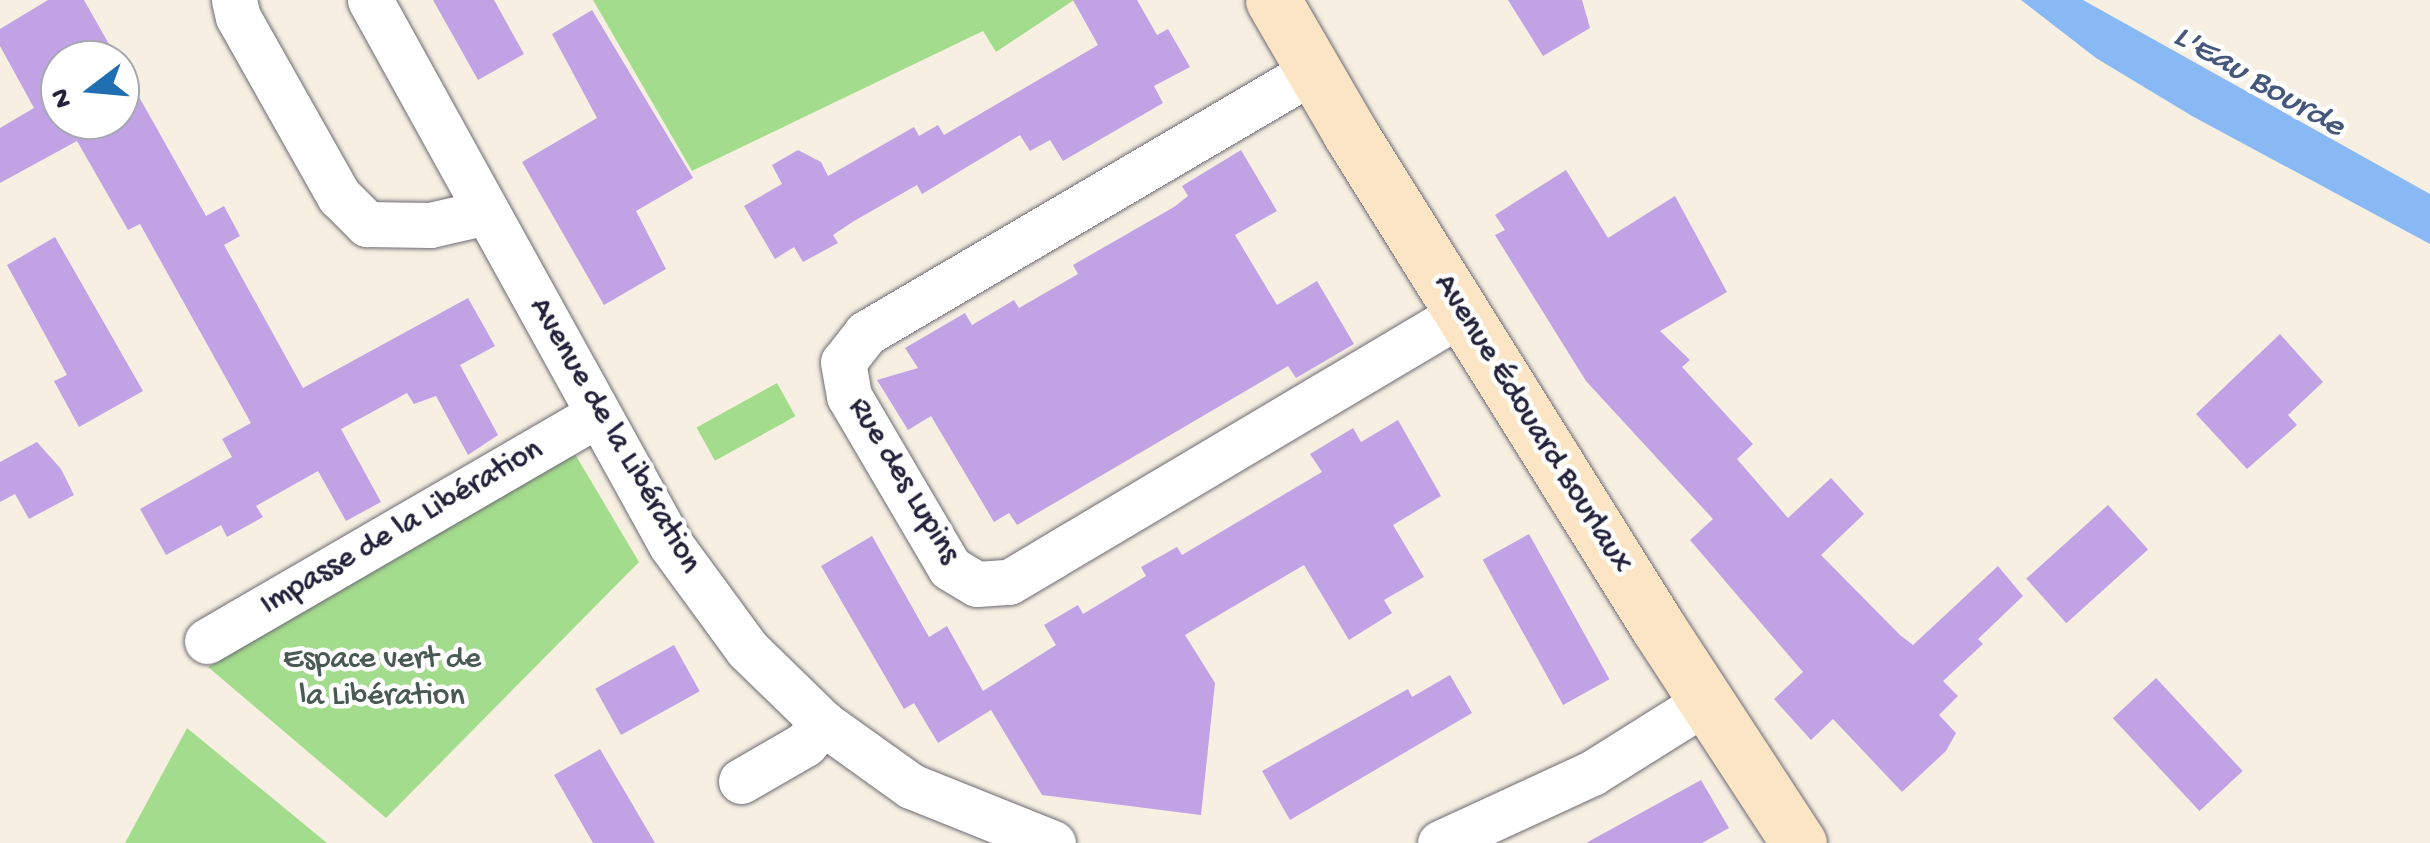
<!DOCTYPE html>
<html>
<head>
<meta charset="utf-8">
<style>
	body { margin:0 }
	#map { position:relative; width:2430px; height:843px; overflow:hidden; background:#f7f0e2; font-family:"Gochi Hand",sans-serif }
	div>[style] { position:absolute }
	[style*='--x'] { left:calc(var(--x)*1px); top:calc(var(--y)*1px); width:calc(var(--w)*1px); rotate:calc(var(--a)*1deg) }
	.green>* { inset:0; background:#a4dc8d; transform-origin:0 0 }
	.water>* { inset:0; background:#88b9f4 }
	.building>* { inset:0; background:#c1a2e5; transform-origin:0 0 }
	.roads { filter:drop-shadow(0 0 2px #6d6a75) drop-shadow(0 0 2px #6d6a75) }
	.street>* { height:45px; margin:-22.5px; padding:0 22.5px; transform-origin:22.5px; border-radius:22.5px; background:#fff }
	.secondary>* { height:55px; margin:-27.5px; padding:0 27.5px; transform-origin:27.5px; border-radius:27.5px; background:#fce5c4 }
	span { translate:-50% -50%; white-space:nowrap; text-align:center; line-height:1.15; -webkit-text-stroke:9px #fff; paint-order:stroke }
	.street-label { font-size:32px; color:#22223b }
	.park-label { font-size:32px; color:#495a54 }
	.water-label { font-size:35px; color:#46577c; font-style:italic }
	.north { position:absolute; left:40px; top:40px; width:100px; height:100px; box-sizing:border-box; background:#fff; border:2px solid #a7a7b1; border-radius:50%; rotate:254deg; font-size:28px; font-weight:700; line-height:40px; text-align:center; color:#22223b }
	.north::after { content:''; display:block; margin:auto; width:35px; height:45px; background:#1f6fb2; clip-path:polygon(50% 0,100% 100%,50% 72%,0 100%) }
</style>
</head>
<body>
<div id="map">
	<div class="green">
		<i style="clip-path:polygon(593px 0,1074px 0,996px 52px,983px 31px,692px 171px)"></i>
		<i style="left:777px;top:383px;width:38px;height:92px;rotate:61deg"></i>
		<i style="clip-path:polygon(572px 449px,639px 562px,386px 818px,208px 667px)"></i>
		<i style="clip-path:polygon(187px 728px,327px 843px,125px 843px)"></i>
	</div>
	<div class="water">
		<i style="clip-path:polygon(2021px 0,2083px 0,2430px 194px,2430px 244px,2192px 116px,2096px 58px)"></i>
	</div>
	<div class="building">
		<i style="clip-path:polygon(48px 0,84px 0,118px 60px,60px 60px,60px 120px,120px 120px,120px 63px,206px 216px,224px 206px,240px 236px,224px 245px,303px 388px,468px 298px,495px 346px,460px 365px,498px 435px,468px 455px,436px 396px,414px 404px,407px 393px,341px 429px,381px 502px,346px 521px,318px 471px,256px 506px,263px 517px,227px 537px,221px 525px,166px 555px,140px 509px,232px 457px,222px 439px,251px 423px,140px 224px,128px 230px,77px 141px,0 183px,0 128px,34px 108px,0 46px,0 29px)"></i>
		<i style="clip-path:polygon(433px 0,494px 0,524px 54px,478px 80px)"></i>
		<i style="clip-path:polygon(1073px 0,1137px 0,1157px 35px,1168px 29px,1190px 67px,1154px 86px,1163px 103px,1063px 161px,1050px 140px,1030px 151px,1020px 135px,922px 194px,917px 185px,854px 221px,833px 235px,838px 243px,803px 262px,794px 247px,775px 259px,744px 206px,782px 184px,772px 165px,798px 150px,821px 162px,828px 176px,914px 127px,919px 136px,938px 125px,944px 135px,1098px 45px)"></i>
		<i style="clip-path:polygon(1508px 0,1582px 0,1590px 28px,1543px 56px)"></i>
		<i style="clip-path:polygon(592px 10px,693px 178px,636px 211px,666px 269px,604px 305px,522px 162px,597px 118px,552px 34px)"></i>
		<i style="clip-path:polygon(1241px 150px,1277px 211px,1235px 235px,1277px 305px,1317px 281px,1354px 344px,1296px 378px,1288px 366px,1017px 525px,1009px 513px,994px 522px,931px 416px,908px 430px,877px 380px,918px 368px,905px 348px,965px 313px,972px 325px,1014px 300px,1019px 308px,1078px 274px,1073px 265px,1174px 207px,1188px 196px,1182px 186px)"></i>
		<i style="clip-path:polygon(1566px 170px,1608px 238px,1675px 196px,1727px 292px,1660px 331px,1690px 360px,1682px 367px,1753px 444px,1737px 459px,1788px 518px,1831px 478px,1864px 514px,1821px 555px,1900px 635px,1913px 645px,1998px 566px,2023px 596px,1978px 639px,1983px 644px,1943px 681px,1958px 696px,1939px 715px,1956px 733px,1946px 751px,1902px 792px,1833px 719px,1811px 740px,1774px 699px,1803px 672px,1690px 540px,1713px 519px,1586px 381px,1495px 235px,1505px 230px,1495px 215px)"></i>
		<i style="clip-path:polygon(55px 237px,143px 391px,79px 427px,54px 381px,67px 375px,7px 265px)"></i>
		<i style="clip-path:polygon(2280px 334px,2323px 382px,2288px 415px,2297px 425px,2247px 469px,2196px 414px)"></i>
		<i style="clip-path:polygon(1398px 420px,1441px 496px,1393px 525px,1424px 577px,1384px 600px,1392px 613px,1349px 640px,1304px 565px,1185px 635px,1215px 683px,1201px 815px,1042px 795px,991px 710px,938px 743px,914px 703px,904px 709px,821px 566px,872px 536px,929px 637px,947px 626px,983px 691px,1056px 645px,1044px 625px,1078px 605px,1083px 614px,1146px 576px,1141px 567px,1177px 547px,1182px 555px,1322px 472px,1310px 454px,1353px 428px,1361px 442px)"></i>
		<i style="clip-path:polygon(37px 442px,61px 469px,74px 495px,29px 519px,15px 494px,0 502px,0 462px)"></i>
		<i style="left:2108px;top:505px;width:60px;height:110px;rotate:48deg"></i>
		<i style="left:1529px;top:534px;width:166px;height:53px;rotate:61deg"></i>
		<i style="left:674px;top:645px;width:53px;height:90px;rotate:61deg"></i>
		<i style="clip-path:polygon(1450px 675px,1472px 713px,1290px 820px,1262px 771px,1408px 689px,1412px 697px)"></i>
		<i style="left:2156px;top:678px;width:127px;height:59px;rotate:47deg"></i>
		<i style="clip-path:polygon(600px 749px,655px 843px,593px 843px,554px 775px)"></i>
		<i style="clip-path:polygon(1701px 780px,1729px 828px,1702px 843px,1586px 843px)"></i>
	</div>
	<div class="roads">
		<div class="street">
			<i style="--x:234;--y:0;--w:17;--a:77"></i>
			<i style="--x:238;--y:17;--w:206;--a:60.6"></i>
			<i style="--x:339;--y:196;--w:40;--a:45"></i>
			<i style="--x:367;--y:224;--w:63;--a:0.9"></i>
			<i style="--x:430;--y:225;--w:58;--a:-12.8"></i>
			<i style="--x:370;--y:0;--w:623;--a:61.09"></i>
			<i style="--x:671;--y:545;--w:129;--a:53.8"></i>
			<i style="--x:747;--y:649;--w:106;--a:44.2"></i>
			<i style="--x:823;--y:723;--w:108;--a:35.6"></i>
			<i style="--x:911;--y:786;--w:153;--a:21.9"></i>
			<i style="--x:1311;--y:72;--w:516;--a:149.61"></i>
			<i style="--x:866;--y:333;--w:37;--a:128"></i>
			<i style="--x:843;--y:362;--w:35;--a:80"></i>
			<i style="--x:849;--y:396;--w:199;--a:59.6"></i>
			<i style="--x:950;--y:568;--w:31;--a:31"></i>
			<i style="--x:977;--y:584;--w:32;--a:-4"></i>
			<i style="--x:1009;--y:582;--w:527;--a:-30.7"></i>
			<i style="--x:207;--y:641;--w:451;--a:-30.1"></i>
			<i style="--x:741;--y:781;--w:74;--a:-30"></i>
			<i style="--x:805;--y:744;--w:28;--a:-49"></i>
			<i style="--x:1440;--y:843;--w:167;--a:-24.7"></i>
			<i style="--x:1592;--y:773;--w:133;--a:-32.1"></i>
		</div>
		<div class="secondary">
			<i style="--x:1273;--y:0;--w:154;--a:59.9"></i>
			<i style="--x:1350;--y:133;--w:582;--a:58.06"></i>
			<i style="--x:1658;--y:627;--w:258;--a:56.9"></i>
		</div>
	</div>
	<div class="street-label">
		<span style="left:1532px;top:424px;rotate:58deg">Avenue Édouard Bourlaux</span>
		<span style="left:614px;top:436px;rotate:60deg">Avenue de la Libération</span>
		<span style="left:903px;top:481px;rotate:59deg">Rue des Lupins</span>
		<span style="left:402px;top:528px;rotate:-30deg">Impasse de la Libération</span>
	</div>
	<div class="park-label">
		<span style="left:382px;top:679px">Espace vert de<br>la Libération</span>
	</div>
	<div class="water-label">
		<span style="left:2258px;top:83px;rotate:30deg">L'Eau Bourde</span>
	</div>
	<div class="north">N</div>
</div>
</body>
</html>
